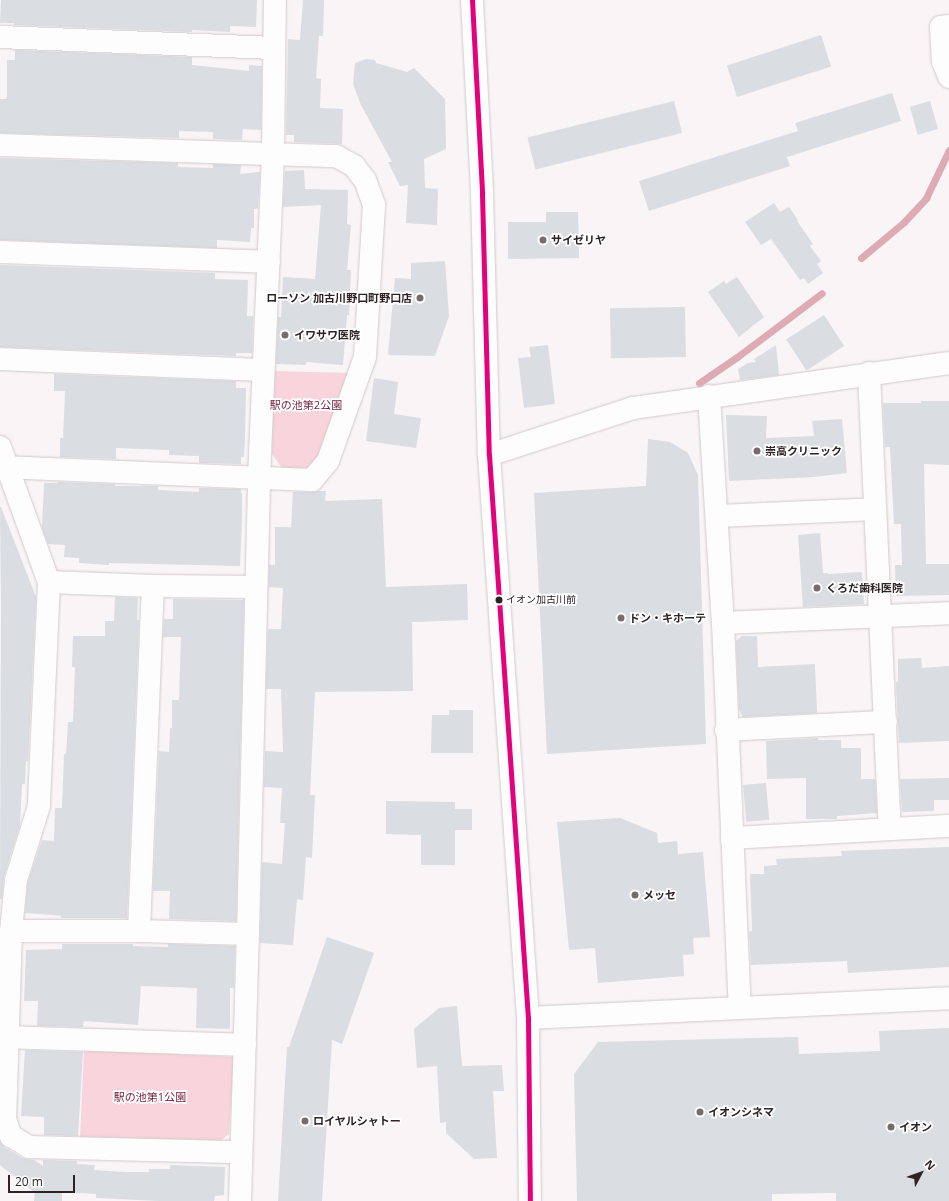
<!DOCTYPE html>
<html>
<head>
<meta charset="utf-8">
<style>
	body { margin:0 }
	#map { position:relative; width:949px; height:1201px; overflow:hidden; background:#f9f4f5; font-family:"Open Sans","Noto Sans JP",sans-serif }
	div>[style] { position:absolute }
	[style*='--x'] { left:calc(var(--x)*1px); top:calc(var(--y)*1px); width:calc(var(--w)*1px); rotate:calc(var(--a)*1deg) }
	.green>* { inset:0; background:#f8d4dc }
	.stream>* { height:7px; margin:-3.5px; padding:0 3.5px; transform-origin:3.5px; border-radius:3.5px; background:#ddaab6 }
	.building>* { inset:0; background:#dadde1; transform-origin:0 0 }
	.roads { filter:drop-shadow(0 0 1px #d2c9cb) drop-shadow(0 0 1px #d2c9cb) }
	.minor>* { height:22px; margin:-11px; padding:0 11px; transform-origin:11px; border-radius:11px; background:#fefdfe }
	.tertiary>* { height:22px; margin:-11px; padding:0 11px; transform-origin:11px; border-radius:11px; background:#fefdfe }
	.trunk>* { height:22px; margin:-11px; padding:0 11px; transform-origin:11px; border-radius:11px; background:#fefdfe }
	.bus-1>* { height:5px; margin:-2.5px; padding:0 2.5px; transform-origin:2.5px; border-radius:2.5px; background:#e5007d }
	.dots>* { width:11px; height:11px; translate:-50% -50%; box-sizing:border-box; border:2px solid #fff; border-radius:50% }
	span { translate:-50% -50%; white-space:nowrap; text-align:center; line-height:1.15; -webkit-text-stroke:3.5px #fff; paint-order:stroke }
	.bus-label { font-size:10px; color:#2f2225 }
	.left { translate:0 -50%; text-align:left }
	.poi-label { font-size:11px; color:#2f2225; font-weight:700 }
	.right { translate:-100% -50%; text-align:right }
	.park-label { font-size:11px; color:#711d3a }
	.north { position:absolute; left:901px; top:1153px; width:40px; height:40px; -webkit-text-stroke:3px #fff; paint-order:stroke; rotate:49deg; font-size:11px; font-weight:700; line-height:16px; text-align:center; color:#2f2225 }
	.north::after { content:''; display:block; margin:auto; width:14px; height:18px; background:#2f2225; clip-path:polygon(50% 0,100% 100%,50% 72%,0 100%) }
	.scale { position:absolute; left:8px; top:1175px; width:67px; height:18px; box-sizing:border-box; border:2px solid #2f2225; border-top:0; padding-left:5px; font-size:12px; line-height:14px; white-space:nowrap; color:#2f2225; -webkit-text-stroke:3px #fff; paint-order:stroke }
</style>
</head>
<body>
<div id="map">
	<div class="green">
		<i style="clip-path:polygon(273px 371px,351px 373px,329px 439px,313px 468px,282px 468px,272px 454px)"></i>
		<i style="clip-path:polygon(84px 1050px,234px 1057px,229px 1134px,218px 1143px,80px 1139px)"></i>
	</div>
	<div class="stream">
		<i style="--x:861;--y:258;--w:56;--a:-39.9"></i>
		<i style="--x:904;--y:222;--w:33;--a:-47"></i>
		<i style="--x:926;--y:198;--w:53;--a:-64.4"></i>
		<i style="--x:699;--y:383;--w:46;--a:-34.4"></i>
		<i style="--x:737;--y:357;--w:106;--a:-37"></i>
	</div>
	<div class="building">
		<i style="clip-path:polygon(1px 0,257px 0,256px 27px,230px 26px,230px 32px,192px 30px,192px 32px,14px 25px,14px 23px,0 23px)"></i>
		<i style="clip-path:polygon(303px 0,324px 0,323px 36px,319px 36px,316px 78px,321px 79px,320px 108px,343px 109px,342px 144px,294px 142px,294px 135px,286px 135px,288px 39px,300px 40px)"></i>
		<i style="left:821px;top:35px;width:33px;height:99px;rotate:72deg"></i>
		<i style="clip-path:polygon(15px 50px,192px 57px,192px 65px,249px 71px,249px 65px,262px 66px,261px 130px,243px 129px,242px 140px,213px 139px,213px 132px,179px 131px,179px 138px,0 133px,0 99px,6px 99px,7px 97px,7px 60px,15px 60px)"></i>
		<i style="clip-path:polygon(366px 59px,375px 60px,376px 63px,407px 72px,414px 68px,445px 99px,446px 149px,424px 159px,425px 188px,438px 189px,437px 225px,406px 223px,408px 185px,400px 186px,388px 162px,392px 162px,361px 105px,353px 84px,355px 63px)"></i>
		<i style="clip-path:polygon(892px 93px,901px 121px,787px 157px,790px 166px,649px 211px,639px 181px,798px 131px,795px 123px)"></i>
		<i style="left:674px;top:101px;width:33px;height:151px;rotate:76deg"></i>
		<i style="left:930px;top:101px;width:29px;height:21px;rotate:74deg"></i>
		<i style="clip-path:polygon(0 158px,178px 163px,178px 167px,213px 168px,213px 164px,241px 165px,240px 174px,260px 172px,258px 209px,254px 209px,254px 228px,251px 228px,250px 242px,217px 240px,217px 248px,0 240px)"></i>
		<i style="clip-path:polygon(304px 170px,305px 189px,348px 190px,347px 224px,351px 225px,347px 270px,351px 270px,349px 315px,347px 315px,343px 365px,306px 362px,306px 365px,276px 364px,278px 317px,281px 317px,283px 277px,315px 279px,321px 205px,283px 207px,285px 171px)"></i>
		<i style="clip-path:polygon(774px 203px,780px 212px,789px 207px,798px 220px,797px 221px,813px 244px,810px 246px,821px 261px,817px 264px,823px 273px,808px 284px,804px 278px,800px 280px,771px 239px,761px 245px,745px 222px)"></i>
		<i style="clip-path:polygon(546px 212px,578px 212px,579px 258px,508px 259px,508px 222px,546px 222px)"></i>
		<i style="clip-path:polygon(445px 261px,449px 316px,435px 356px,388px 355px,395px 278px,411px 279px,411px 263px)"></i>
		<i style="clip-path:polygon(0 265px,215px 273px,215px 279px,248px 280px,247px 316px,253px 316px,252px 353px,236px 353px,236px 356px,0 347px)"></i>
		<i style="clip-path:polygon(737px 277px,764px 317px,739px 337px,708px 292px,724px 281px,726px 284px)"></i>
		<i style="left:685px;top:307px;width:50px;height:75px;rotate:89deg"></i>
		<i style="left:824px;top:315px;width:37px;height:45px;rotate:57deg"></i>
		<i style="clip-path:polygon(548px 345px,555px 404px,524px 408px,518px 358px,531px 357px,529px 347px)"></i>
		<i style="clip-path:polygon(776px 345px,779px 375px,740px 380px,738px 369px,748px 363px,756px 362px,754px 359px)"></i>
		<i style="clip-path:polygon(54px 374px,236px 381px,236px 388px,246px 388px,245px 438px,244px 457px,241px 457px,241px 464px,199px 463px,199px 456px,169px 455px,169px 450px,116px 448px,116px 459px,60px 457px,60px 438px,63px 438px,65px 391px,54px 391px)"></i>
		<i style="clip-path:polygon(374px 378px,398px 382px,394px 414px,420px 418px,421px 419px,416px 448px,366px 441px)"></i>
		<i style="clip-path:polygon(921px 401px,949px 401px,949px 465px,924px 464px,926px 564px,949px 564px,949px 595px,896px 596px,895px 565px,902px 565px,901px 524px,894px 524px,890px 447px,885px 447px,883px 403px,921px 403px)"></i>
		<i style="clip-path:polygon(726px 415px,767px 416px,766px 438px,814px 436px,812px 421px,842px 419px,847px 473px,814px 477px,729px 481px)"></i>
		<i style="clip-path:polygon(648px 439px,670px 442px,688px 453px,698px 475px,706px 744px,547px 754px,534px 493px,646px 486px)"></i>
		<i style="clip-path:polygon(58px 482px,115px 484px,115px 486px,158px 486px,158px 490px,199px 492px,199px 488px,241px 489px,241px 493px,242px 493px,242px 518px,240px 566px,109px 563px,109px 565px,79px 563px,79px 558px,64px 557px,65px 545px,48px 544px,42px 527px,44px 483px,58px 483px)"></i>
		<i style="clip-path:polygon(318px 491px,326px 491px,325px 501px,382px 499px,386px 587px,467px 584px,468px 620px,412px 622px,413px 691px,315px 692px,310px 795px,315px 795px,312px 858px,306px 857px,303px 900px,297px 899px,293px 945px,260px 943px,262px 862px,282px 864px,285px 823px,280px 823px,282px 788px,264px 787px,265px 751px,283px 752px,281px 689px,266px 689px,268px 629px,281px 629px,283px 588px,269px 587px,269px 565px,275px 565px,275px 527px,291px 527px,293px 492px,311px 492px)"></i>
		<i style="clip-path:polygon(0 507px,1px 507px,36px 597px,28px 762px,26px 761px,25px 784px,22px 784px,20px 825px,4px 876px,2px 899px,0 899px,1px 605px)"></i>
		<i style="clip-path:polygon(820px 533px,823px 573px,828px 573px,828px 574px,862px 572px,864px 604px,803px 607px,798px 535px)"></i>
		<i style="clip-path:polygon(115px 597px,138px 598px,137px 620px,139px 620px,127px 918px,61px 918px,61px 916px,53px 915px,25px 913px,28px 882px,42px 840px,54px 841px,55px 808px,62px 808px,64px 754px,66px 754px,68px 722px,73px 722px,75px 667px,72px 667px,73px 636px,113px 636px,105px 636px,105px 621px,114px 621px)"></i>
		<i style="clip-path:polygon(173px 599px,244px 600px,236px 921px,169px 919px,170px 891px,153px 891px,159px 751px,169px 752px,170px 728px,172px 728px,172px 700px,179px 700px,181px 637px,163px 637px,164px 619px,173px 619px)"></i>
		<i style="clip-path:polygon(742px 636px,757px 636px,758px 667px,815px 664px,817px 713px,743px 717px,739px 709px,736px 641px)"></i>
		<i style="clip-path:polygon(921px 658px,922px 668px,949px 666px,949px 741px,899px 743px,896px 682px,898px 682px,898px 659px)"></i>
		<i style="clip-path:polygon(449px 710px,473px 710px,473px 753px,431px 753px,432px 715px,449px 715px)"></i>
		<i style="clip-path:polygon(818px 738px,818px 740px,841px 740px,841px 748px,861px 748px,861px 779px,875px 779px,877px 813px,837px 816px,837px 819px,806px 819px,806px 778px,767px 779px,766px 741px)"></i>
		<i style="clip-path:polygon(949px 778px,949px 800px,934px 800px,934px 811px,902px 812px,900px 779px)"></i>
		<i style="left:766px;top:783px;width:37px;height:23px;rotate:85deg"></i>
		<i style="clip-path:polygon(386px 801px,455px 802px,455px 809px,472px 809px,472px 830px,455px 830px,455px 865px,421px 865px,421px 835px,386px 834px)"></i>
		<i style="clip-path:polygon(620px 818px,657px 833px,658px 843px,677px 841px,678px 854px,703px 852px,710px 937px,693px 938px,694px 954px,683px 955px,684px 976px,598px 983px,595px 948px,569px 950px,557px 822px)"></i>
		<i style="clip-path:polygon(949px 847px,949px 967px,848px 973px,847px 961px,751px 965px,749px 931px,752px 931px,750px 874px,764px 874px,764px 866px,777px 865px,776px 859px,842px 856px,841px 851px)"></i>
		<i style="clip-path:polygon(327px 937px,374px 953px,342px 1044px,332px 1040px,322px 1201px,278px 1201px,287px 1047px,289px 1047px)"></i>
		<i style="clip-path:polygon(62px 944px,133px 944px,133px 946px,168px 947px,168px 944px,235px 946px,234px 988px,230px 988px,230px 1029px,196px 1028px,197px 988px,141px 986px,138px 1025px,84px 1021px,83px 1027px,37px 1026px,38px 1001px,24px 1001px,26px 950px,62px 949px)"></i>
		<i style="clip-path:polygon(457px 1006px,462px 1066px,502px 1065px,504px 1091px,493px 1091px,497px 1158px,474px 1159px,446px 1133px,446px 1122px,440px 1123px,437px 1066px,417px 1068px,414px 1029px,439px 1008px)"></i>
		<i style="clip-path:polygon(949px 1028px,949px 1201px,836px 1201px,836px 1193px,772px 1194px,772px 1201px,577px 1201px,574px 1074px,598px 1042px,798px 1037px,799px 1054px,880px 1051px,879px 1031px)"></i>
		<i style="clip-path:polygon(25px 1050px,83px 1052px,78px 1136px,44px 1135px,44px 1117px,21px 1116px)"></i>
		<i style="clip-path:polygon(0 1141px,4px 1147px,22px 1158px,34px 1160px,43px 1166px,43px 1160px,77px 1161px,77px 1164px,95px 1165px,94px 1170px,124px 1172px,149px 1172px,149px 1169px,170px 1169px,170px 1165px,225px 1167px,224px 1195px,215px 1196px,214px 1201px,159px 1201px,96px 1198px,96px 1194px,62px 1192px,62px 1201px,34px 1201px,35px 1193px,0 1165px)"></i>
	</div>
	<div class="roads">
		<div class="minor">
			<i style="--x:949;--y:26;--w:8;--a:173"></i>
			<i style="--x:941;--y:27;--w:34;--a:87"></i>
			<i style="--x:943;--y:61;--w:17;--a:69"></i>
			<i style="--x:0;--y:37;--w:274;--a:2.3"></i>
			<i style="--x:0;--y:145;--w:336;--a:1.9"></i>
			<i style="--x:336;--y:156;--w:21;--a:29"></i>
			<i style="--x:354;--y:166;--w:18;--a:52"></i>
			<i style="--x:365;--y:180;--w:27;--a:70"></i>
			<i style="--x:374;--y:205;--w:152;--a:93.4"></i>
			<i style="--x:365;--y:357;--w:110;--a:109.6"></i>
			<i style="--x:328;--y:461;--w:25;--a:130"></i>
			<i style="--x:312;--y:480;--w:305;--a:-177.6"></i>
			<i style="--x:0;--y:252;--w:269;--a:2.1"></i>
			<i style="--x:0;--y:359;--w:262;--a:2.4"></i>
			<i style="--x:869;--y:373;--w:456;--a:87.4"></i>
			<i style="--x:709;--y:396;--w:227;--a:86.5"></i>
			<i style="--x:723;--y:623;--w:385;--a:87.5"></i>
			<i style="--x:0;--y:447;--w:144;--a:70.1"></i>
			<i style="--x:49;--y:582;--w:224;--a:92.6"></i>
			<i style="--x:39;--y:806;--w:77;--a:107.3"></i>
			<i style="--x:16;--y:880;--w:51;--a:95.6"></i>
			<i style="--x:11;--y:931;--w:128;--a:0"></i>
			<i style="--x:139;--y:931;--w:109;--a:1.6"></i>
			<i style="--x:489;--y:455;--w:151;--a:-18.1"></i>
			<i style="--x:633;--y:408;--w:319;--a:-8.1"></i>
			<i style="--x:717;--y:516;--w:158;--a:-2.5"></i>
			<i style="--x:49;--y:582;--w:104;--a:2.2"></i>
			<i style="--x:153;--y:586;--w:103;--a:0.6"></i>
			<i style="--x:723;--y:623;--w:226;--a:-2.5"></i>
			<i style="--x:726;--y:730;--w:160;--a:-2.9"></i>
			<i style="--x:732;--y:838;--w:217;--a:-3.2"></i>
			<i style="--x:11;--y:931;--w:188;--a:91.8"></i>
			<i style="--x:5;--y:1119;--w:18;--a:71"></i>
			<i style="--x:11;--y:1136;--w:21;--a:31"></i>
			<i style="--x:29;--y:1147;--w:212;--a:1.4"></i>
			<i style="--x:139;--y:931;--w:345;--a:-87.7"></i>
			<i style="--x:6;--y:1037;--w:239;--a:1.9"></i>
			<i style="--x:240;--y:1201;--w:267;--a:-88.3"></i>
			<i style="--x:248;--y:934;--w:457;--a:-88.6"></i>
			<i style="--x:259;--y:477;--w:323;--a:-87.5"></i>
			<i style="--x:273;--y:154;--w:154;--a:-89.3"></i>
		</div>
		<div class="tertiary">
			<i style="--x:528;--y:1018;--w:421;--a:-2.7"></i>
		</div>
		<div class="trunk">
			<i style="--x:472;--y:0;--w:194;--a:87"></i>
			<i style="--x:482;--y:194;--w:261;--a:88.5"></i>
			<i style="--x:489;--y:455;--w:564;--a:86.04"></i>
			<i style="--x:528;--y:1018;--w:183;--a:89.4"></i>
		</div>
	</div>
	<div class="bus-1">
		<i style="--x:472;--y:0;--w:194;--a:87"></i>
		<i style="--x:482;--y:194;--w:261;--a:88.5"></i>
		<i style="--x:489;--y:455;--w:564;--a:86.04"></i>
		<i style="--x:528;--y:1018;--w:183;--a:89.4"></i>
	</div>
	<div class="dots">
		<i style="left:543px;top:240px;background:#766c6e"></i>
		<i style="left:420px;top:298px;background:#766c6e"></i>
		<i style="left:285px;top:335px;background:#766c6e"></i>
		<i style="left:757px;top:451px;background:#766c6e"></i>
		<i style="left:817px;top:588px;background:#766c6e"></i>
		<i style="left:499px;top:600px;background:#2f2225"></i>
		<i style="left:621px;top:618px;background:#766c6e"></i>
		<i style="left:635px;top:895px;background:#766c6e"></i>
		<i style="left:700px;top:1112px;background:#766c6e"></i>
		<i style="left:305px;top:1121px;background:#766c6e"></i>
		<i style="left:891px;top:1127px;background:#766c6e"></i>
	</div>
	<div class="bus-label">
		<span class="left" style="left:506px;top:600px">イオン加古川前</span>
	</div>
	<div class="poi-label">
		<span class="left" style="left:551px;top:240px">サイゼリヤ</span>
		<span class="right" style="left:412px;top:298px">ローソン 加古川野口町野口店</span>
		<span class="left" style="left:294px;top:335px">イワサワ医院</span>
		<span class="left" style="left:765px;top:451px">崇高クリニック</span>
		<span class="left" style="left:826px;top:588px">くろだ歯科医院</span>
		<span class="left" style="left:629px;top:618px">ドン・キホーテ</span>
		<span class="left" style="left:643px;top:895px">メッセ</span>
		<span class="left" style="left:708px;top:1112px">イオンシネマ</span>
		<span class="left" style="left:313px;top:1121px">ロイヤルシャトー</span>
		<span class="left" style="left:899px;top:1127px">イオン</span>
	</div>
	<div class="park-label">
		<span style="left:306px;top:405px">駅の池第2公園</span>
		<span style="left:150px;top:1097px">駅の池第1公園</span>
	</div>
	<div class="north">N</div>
	<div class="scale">20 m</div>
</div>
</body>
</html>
